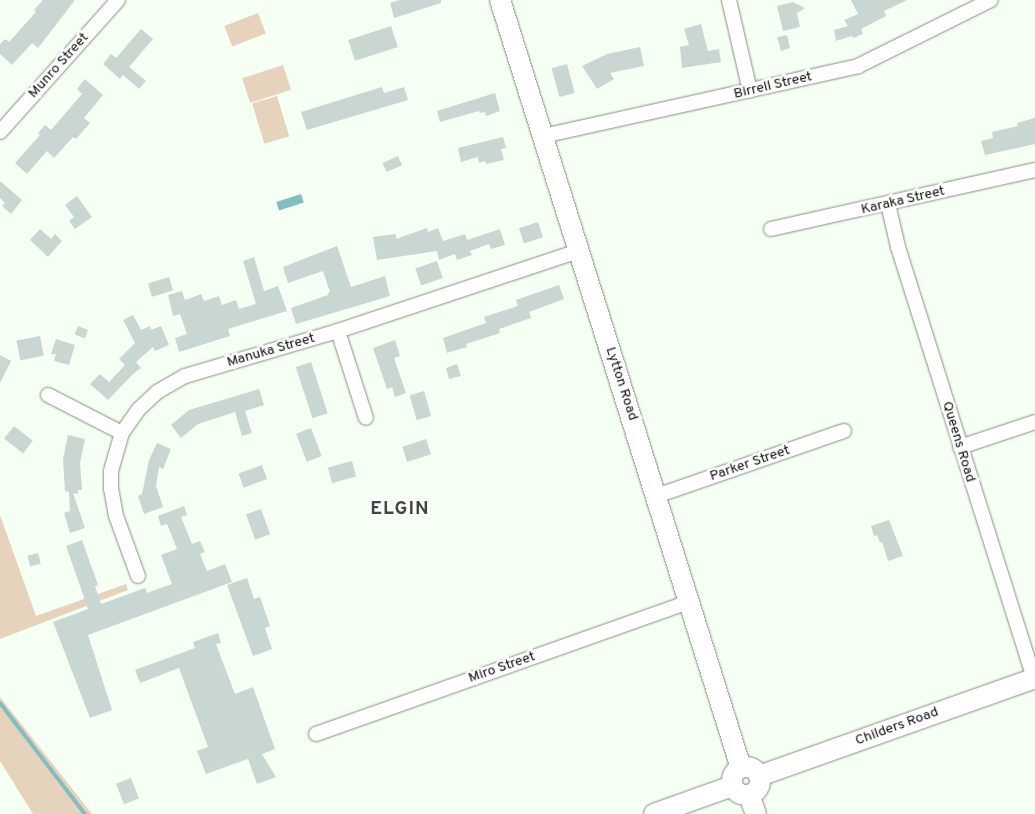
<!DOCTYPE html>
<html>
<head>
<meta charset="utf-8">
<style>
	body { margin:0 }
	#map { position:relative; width:1035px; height:814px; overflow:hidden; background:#f6fff3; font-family:Overpass,sans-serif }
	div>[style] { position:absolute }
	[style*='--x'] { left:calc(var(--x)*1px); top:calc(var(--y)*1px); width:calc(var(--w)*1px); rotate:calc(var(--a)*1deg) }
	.green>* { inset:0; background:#e5d3bb; transform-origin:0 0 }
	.water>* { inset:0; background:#84bdc1; transform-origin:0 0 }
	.stream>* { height:4px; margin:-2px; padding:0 2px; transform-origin:2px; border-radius:2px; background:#84bdc1 }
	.building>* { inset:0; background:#c8d7d1; transform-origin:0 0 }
	.roads { filter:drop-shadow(0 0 1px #868e83) drop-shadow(0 0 1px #868e83) }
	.street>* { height:14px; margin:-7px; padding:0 7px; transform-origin:7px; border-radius:7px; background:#fff }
	.secondary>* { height:20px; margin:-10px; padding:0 10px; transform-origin:10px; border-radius:10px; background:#fff }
	.secondary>.ring { margin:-10px; padding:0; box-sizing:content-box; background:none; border:20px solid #fff; border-radius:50% }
	span { translate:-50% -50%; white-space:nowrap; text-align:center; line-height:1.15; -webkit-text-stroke:5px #fff; paint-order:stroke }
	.street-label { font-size:14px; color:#0c0f0b }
	.district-label { font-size:19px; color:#41483f; font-weight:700; letter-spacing:1px }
</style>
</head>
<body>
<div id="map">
	<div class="green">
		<i style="left:258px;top:13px;width:22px;height:36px;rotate:69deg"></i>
		<i style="left:283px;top:65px;width:26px;height:43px;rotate:72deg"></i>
		<i style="left:277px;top:96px;width:42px;height:26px;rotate:73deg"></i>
		<i style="clip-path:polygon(0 515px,36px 616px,126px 584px,128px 590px,0 639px)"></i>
		<i style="clip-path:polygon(0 697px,92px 814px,33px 814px,0 761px)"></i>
	</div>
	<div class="water">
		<i style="left:301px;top:194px;width:9px;height:26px;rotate:72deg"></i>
	</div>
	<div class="stream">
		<i style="--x:0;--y:703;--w:140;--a:52.6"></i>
	</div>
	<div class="building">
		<i style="clip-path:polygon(43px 0,75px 0,38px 48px,32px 43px,12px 65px,0 54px,0 44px,5px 39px,9px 42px,36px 12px,34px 10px)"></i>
		<i style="clip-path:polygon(400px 0,441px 0,441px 3px,394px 18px,390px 3px)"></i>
		<i style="clip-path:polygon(851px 0,907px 0,884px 11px,886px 16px,861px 29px,863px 34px,853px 38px,852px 36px,836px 41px,834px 30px,848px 26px,844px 20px,858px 14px)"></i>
		<i style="clip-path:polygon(793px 2px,805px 8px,797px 13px,800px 27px,783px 31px,777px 6px)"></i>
		<i style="clip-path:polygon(701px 24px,708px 51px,719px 49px,721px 62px,682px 68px,680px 47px,689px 45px,684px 29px)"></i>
		<i style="left:391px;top:26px;width:22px;height:45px;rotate:72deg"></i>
		<i style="clip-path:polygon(141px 29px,153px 39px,129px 67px,146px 81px,139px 89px,123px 75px,120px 79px,103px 64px,111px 54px,116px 58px)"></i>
		<i style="clip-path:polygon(787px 35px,790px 48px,781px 51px,777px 37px)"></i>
		<i style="clip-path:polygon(640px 47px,644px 66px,610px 73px,614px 79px,597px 89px,582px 66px,607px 54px)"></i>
		<i style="left:567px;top:64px;width:30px;height:16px;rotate:75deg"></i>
		<i style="clip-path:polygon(85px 79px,103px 95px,84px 118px,90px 123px,76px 139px,73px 137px,54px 158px,47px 151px,27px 174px,15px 163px,40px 135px,38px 133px,45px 125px,51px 130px,82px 94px,77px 89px)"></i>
		<i style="clip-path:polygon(382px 87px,384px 93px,404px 87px,408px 100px,307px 130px,301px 112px)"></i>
		<i style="clip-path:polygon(495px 93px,500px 111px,486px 116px,485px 112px,480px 113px,479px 111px,440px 122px,437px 111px)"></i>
		<i style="clip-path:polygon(1035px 118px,1035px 144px,985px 155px,981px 141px,993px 138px,992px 132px,1018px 126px,1017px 123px)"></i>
		<i style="clip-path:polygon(503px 137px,506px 148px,501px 149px,504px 160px,486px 164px,485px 161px,479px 163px,478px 157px,461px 162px,458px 148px)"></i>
		<i style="left:398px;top:156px;width:10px;height:17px;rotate:66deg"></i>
		<i style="clip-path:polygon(0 181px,22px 200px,11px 214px,2px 206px,5px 203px,0 198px)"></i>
		<i style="clip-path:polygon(77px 196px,92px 217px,75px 229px,69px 221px,74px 217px,65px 205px)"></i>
		<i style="left:538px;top:222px;width:16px;height:20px;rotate:72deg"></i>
		<i style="clip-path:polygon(427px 228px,428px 232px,438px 228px,443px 241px,465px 234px,467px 240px,500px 229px,505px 245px,491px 249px,489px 244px,470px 251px,472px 255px,457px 260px,455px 254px,439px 260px,437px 251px,377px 260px,373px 237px,396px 234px,396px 239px)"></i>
		<i style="clip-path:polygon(40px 229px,51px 239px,55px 234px,62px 241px,48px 257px,30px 240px)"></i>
		<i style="clip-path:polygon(337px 246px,351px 287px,385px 276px,390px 296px,296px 324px,291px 308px,328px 295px,328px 293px,330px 292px,323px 271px,288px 283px,283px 267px)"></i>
		<i style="clip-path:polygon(254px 257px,264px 291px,278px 286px,287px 311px,228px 329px,230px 336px,179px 352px,175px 338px,187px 334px,180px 314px,173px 316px,168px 295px,182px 291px,185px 300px,201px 294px,204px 301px,219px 296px,222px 305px,236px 300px,239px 309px,256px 304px,243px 261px)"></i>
		<i style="left:437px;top:261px;width:18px;height:23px;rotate:71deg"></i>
		<i style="left:169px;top:277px;width:14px;height:22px;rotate:73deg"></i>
		<i style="clip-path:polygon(559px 285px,564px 299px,529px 312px,531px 318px,499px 329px,500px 333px,466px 344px,467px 347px,447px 353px,443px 338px,486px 323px,484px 317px,518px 306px,516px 300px)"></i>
		<i style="clip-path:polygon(133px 315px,141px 330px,150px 326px,151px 330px,161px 326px,169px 345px,155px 351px,153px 347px,136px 362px,141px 368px,133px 374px,108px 400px,90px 384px,100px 374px,109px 382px,125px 365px,119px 359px,135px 343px,123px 320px)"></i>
		<i style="left:78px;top:326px;width:11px;height:9px;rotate:22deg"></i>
		<i style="left:40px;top:336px;width:20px;height:24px;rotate:79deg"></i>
		<i style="clip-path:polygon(56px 339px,75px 345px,69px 365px,54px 361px,56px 354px,51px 354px)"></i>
		<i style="clip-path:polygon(395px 340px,400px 356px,394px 358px,406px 393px,395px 397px,392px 387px,387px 389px,373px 348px)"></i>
		<i style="clip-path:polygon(0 355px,11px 361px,0 383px)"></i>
		<i style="left:311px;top:362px;width:54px;height:16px;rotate:72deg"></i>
		<i style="clip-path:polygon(457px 364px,461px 376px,449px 379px,446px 368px)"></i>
		<i style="clip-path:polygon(259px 389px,264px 405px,245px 411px,252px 433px,242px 436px,235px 412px,198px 424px,181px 438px,171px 425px,189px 410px)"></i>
		<i style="left:424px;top:391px;width:26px;height:15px;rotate:74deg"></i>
		<i style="left:14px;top:426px;width:24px;height:16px;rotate:38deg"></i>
		<i style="left:311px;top:428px;width:30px;height:16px;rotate:69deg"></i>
		<i style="clip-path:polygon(68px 435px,85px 439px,80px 463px,82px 490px,78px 490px,78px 494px,73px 493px,85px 528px,70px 533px,64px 513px,70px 511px,69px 492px,65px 491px,63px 459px)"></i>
		<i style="left:426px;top:439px;width:16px;height:25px;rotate:72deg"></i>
		<i style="clip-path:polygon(157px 443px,171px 449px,163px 469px,159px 467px,156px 486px,163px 507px,144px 514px,138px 496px,142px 494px,149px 460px)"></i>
		<i style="left:352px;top:461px;width:16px;height:25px;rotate:75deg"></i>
		<i style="left:262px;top:465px;width:15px;height:25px;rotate:70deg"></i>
		<i style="clip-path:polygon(184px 506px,187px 515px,181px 517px,192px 544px,200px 541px,205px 552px,200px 554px,207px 571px,225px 564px,232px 582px,88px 635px,112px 710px,90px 718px,53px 622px,88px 609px,66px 546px,82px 540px,98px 585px,95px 586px,101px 604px,145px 588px,147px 593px,172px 584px,161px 555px,177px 549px,167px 524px,161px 526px,158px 516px)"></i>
		<i style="left:261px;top:509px;width:27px;height:16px;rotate:70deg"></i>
		<i style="clip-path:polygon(889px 520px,903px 556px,888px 561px,882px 542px,880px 543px,877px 535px,874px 536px,871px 526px)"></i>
		<i style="left:38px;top:553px;width:11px;height:11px;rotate:75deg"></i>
		<i style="clip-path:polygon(247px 578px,254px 599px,260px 597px,270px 626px,265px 628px,272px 649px,253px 656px,227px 585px)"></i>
		<i style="clip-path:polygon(218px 633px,221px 643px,216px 644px,235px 694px,253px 687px,275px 749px,262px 754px,276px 777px,257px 784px,248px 759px,206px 774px,197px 751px,208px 747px,179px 668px,140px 683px,135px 670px,195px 648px,193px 642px)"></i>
		<i style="left:131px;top:778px;width:22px;height:16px;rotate:69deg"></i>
	</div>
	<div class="roads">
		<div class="street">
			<i style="--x:729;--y:0;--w:93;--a:77"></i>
			<i style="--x:0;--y:132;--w:177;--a:-48.2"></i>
			<i style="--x:543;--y:136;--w:323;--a:-12.5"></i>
			<i style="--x:858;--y:66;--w:148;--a:-26.4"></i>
			<i style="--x:888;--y:204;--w:44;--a:76.9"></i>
			<i style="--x:898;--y:247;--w:452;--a:72.5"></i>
			<i style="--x:771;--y:229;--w:271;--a:-12.6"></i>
			<i style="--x:338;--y:331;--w:91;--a:72.2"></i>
			<i style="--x:48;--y:395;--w:83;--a:27.2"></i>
			<i style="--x:960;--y:447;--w:79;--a:-18.4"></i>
			<i style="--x:656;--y:496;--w:199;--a:-19.1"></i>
			<i style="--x:138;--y:576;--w:64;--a:-110.1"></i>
			<i style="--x:116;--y:516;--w:27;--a:-100"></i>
			<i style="--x:111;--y:489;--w:18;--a:-90"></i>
			<i style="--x:111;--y:471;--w:40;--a:-74"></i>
			<i style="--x:122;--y:433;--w:29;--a:-55"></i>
			<i style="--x:139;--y:409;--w:25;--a:-43"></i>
			<i style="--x:157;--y:392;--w:32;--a:-30"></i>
			<i style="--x:185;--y:376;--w:159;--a:-16.4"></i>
			<i style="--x:338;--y:331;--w:254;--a:-18.4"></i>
			<i style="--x:316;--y:734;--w:396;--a:-19.5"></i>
		</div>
		<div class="secondary">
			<i style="--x:500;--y:0;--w:805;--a:72.58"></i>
			<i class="ring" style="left:732px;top:767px;width:8px;height:8px"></i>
			<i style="--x:759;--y:776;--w:293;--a:-19.5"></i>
			<i style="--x:749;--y:795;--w:20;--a:70"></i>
			<i style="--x:654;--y:814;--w:83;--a:-19.7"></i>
		</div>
	</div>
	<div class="street-label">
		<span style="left:59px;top:66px;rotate:-48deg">Munro Street</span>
		<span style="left:773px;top:86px;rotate:-13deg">Birrell Street</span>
		<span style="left:903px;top:201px;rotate:-13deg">Karaka Street</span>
		<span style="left:271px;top:351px;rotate:-16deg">Manuka Street</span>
		<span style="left:621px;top:384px;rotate:72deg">Lytton Road</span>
		<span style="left:958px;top:442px;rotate:73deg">Queens Road</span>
		<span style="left:750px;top:464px;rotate:-19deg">Parker Street</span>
		<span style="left:502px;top:668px;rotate:-19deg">Miro Street</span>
		<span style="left:897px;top:727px;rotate:-20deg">Childers Road</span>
	</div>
	<div class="district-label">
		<span style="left:400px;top:510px">ELGIN</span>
	</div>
</div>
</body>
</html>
